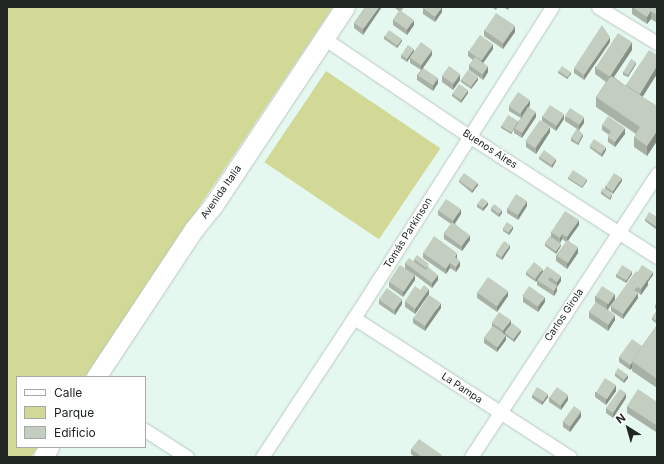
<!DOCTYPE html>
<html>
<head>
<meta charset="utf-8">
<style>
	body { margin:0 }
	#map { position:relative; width:664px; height:464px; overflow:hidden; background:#e5f8ef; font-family:Inter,sans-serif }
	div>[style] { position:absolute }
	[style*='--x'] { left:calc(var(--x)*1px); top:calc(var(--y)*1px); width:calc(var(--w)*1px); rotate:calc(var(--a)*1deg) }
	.green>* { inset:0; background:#d2d996; transform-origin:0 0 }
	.roads { filter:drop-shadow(0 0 1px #b8c9c1) drop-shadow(0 0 1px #b8c9c1) }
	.street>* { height:13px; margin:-6.5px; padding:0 6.5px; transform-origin:6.5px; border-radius:6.5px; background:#fff }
	.secondary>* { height:19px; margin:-9.5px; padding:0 9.5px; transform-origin:9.5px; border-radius:9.5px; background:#fff }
	.wall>* { inset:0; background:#a8b1a5 }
	.shaded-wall>* { inset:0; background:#889086 }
	.building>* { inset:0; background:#c3cec0; transform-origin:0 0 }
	span { translate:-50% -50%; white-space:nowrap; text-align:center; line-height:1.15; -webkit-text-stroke:3px #fff; paint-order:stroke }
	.street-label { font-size:10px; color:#202723 }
	.frame { position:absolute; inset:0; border:8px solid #202723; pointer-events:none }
	.legend { position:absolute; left:16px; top:376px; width:130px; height:72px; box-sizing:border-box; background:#fff; border:1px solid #a6a9a7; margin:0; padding:5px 7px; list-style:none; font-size:12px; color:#202723 }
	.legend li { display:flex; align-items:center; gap:8px; height:20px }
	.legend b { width:20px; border:1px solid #a6a9a7 }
	.north { position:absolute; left:608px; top:408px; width:40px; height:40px; -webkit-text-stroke:3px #fff; paint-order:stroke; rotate:323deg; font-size:11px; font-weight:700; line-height:16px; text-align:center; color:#202723 }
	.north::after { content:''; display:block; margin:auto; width:14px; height:18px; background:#202723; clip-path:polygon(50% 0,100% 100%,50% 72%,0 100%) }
</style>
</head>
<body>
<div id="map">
	<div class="green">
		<i style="clip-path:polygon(7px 7px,333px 7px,85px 377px,17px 377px,17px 447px,38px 447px,31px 457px,7px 457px)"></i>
		<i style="left:326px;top:71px;width:138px;height:110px;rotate:34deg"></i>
	</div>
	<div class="roads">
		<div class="street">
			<i style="--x:598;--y:7;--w:69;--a:31.4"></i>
			<i style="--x:325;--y:39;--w:174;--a:34"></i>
			<i style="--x:469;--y:136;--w:224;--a:32.8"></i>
			<i style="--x:354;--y:318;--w:257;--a:32.8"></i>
			<i style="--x:145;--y:430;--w:50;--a:32.7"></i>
			<i style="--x:262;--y:457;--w:176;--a:-56.6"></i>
			<i style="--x:359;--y:310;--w:359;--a:-57.5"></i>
			<i style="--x:471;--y:457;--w:339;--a:-56.7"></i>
		</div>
		<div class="secondary">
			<i style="--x:96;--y:377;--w:178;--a:-56.5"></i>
			<i style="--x:194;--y:229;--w:32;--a:-51"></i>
			<i style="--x:214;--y:204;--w:237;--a:-56.4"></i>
			<i style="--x:43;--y:457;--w:12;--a:-59"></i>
		</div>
	</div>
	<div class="wall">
		<i style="clip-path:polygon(365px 7px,363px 35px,354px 28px,354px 23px)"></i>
		<i style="clip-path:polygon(395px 7px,404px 7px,401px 11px,414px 25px,407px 35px,393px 25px,393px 20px,399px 11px,395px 8px)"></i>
		<i style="clip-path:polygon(491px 7px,498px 7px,496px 10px)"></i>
		<i style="clip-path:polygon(503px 7px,510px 7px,508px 10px)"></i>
		<i style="clip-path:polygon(632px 7px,657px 7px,657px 23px,651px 19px,647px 24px,632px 14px)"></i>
		<i style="clip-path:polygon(423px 8px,442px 12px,435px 22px,423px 14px)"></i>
		<i style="clip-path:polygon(484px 30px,515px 32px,503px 49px,484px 36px)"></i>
		<i style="clip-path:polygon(384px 36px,402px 41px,397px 48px,384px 39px)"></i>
		<i style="clip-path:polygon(610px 42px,584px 80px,574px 73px,574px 68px)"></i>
		<i style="clip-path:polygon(493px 49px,483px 63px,488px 72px,483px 80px,469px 70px,469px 65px,473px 60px,468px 56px,468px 51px)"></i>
		<i style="clip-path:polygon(632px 50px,614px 77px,626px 86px,626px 85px,657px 55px,657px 74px,642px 97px,657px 106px,657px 141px,647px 156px,634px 147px,634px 137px,636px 134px,596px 107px,596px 97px,606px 82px,595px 74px,595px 67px)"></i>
		<i style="clip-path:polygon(414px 52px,407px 62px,401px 58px,401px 55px)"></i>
		<i style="clip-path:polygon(432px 55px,423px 68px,438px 83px,433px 91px,417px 80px,417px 75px,421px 70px,410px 63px,410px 58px)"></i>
		<i style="clip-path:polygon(636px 64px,628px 77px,623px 75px,623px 72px)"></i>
		<i style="clip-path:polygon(558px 71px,571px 74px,567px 79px,558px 73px)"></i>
		<i style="clip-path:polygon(442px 76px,460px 80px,453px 90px,442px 82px)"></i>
		<i style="clip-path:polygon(461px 80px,478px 80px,471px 89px,461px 82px)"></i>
		<i style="clip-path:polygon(468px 93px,461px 103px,452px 96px,452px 94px)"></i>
		<i style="clip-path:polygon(530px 105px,529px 107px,536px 117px,522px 138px,514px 133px,514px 129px,511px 134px,501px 128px,501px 126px,518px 122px,521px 118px,509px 111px,509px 106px)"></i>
		<i style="clip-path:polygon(542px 116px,564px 119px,556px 131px,542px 121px)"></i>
		<i style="clip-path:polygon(565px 116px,584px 123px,579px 130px,583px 136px,578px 145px,571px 141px,571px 138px,577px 129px,565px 121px)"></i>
		<i style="clip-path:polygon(602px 125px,625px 134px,615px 147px,608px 142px,608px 137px,609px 135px,602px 130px)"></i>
		<i style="clip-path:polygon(550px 132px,536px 154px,526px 147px,526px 142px)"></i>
		<i style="clip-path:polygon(590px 146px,606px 150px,602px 157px,590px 148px)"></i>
		<i style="clip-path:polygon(539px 157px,556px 161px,552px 168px,539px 159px)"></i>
		<i style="clip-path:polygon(568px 177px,587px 181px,582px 188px,568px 179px)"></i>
		<i style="clip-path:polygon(459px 180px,478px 185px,472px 193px,459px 182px)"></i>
		<i style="clip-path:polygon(622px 181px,613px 194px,605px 189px,605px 186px)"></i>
		<i style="clip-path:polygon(601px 191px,612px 196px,610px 200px,601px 194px)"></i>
		<i style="clip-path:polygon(477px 204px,488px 205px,483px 211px,477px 207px)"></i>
		<i style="clip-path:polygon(527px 206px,518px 220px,507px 213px,507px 208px)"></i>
		<i style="clip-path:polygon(491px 208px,502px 213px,499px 217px,491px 211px)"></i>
		<i style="clip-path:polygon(438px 210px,461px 214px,455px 224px,470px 240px,462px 251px,444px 239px,444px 233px,451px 224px,438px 215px)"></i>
		<i style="clip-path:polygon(657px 217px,657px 230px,645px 221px,645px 219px)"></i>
		<i style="clip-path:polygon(579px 225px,568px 240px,578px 253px,567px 269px,556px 261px,556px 256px,566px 242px,562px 239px,560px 243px,561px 246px,556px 254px,545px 246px,545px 243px,551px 236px,551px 232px)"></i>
		<i style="clip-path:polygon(503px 229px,513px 229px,509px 235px,503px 231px)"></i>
		<i style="clip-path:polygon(510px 248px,502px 260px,496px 256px,496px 254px)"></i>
		<i style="clip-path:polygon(423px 253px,457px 258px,460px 266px,456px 272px,450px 268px,446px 274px,423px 258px)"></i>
		<i style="clip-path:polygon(414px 259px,429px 267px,428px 268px,438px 280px,432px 288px,415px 275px,415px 280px,403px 297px,389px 287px,389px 282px,405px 268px,405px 263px,414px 262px)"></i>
		<i style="clip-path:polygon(543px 271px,561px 281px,557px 287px,557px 291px,554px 296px,537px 285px,537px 280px,536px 282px,526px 275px,526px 272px)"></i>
		<i style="clip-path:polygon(637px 272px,653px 275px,648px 282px,648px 285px,641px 295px,637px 292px,638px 298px,623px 319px,611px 311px,611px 306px)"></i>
		<i style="clip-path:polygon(616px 274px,632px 274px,626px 283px,616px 277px)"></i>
		<i style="clip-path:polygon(420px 290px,429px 294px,415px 314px,405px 307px,405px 301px)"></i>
		<i style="clip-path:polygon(477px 293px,508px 296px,497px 312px,477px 298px)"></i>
		<i style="clip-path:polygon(615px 294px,608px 310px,615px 320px,608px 331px,589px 318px,589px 312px,596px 302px,595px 302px,595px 296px)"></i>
		<i style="clip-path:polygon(523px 296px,545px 302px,538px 312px,523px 302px)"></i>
		<i style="clip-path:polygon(379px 299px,402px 304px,395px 315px,379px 304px)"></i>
		<i style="clip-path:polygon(657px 302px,657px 310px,655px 308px,655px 306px)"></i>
		<i style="clip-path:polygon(441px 308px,425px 331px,413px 323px,413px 318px)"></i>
		<i style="clip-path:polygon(657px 310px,657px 324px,652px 320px,652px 318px)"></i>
		<i style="clip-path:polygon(492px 323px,511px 325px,521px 332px,514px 342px,506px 336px,506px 340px,497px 352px,484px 343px,484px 338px,492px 327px)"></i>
		<i style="clip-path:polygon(657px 325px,657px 388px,632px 371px,632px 368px,630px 370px,619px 362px,619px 357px,642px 346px)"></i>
		<i style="clip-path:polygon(615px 373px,628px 378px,624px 383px,615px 376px)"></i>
		<i style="clip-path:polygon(616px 391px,606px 405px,595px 397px,595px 392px)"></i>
		<i style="clip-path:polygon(532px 395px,548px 397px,542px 405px,532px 398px)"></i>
		<i style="clip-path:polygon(549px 397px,568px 400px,561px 410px,549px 402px)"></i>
		<i style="clip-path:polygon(626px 398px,613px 418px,606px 413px,606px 408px)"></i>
		<i style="clip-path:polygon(657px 402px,657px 431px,656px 432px,627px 413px,627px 406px)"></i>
		<i style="clip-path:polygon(581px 417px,570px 432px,563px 427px,563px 422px)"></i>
		<i style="clip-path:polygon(411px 449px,442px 457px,415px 457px,411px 454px)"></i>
	</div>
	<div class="shaded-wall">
		<i style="clip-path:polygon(379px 7px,382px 7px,363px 35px,363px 29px)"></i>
		<i style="clip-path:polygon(442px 7px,442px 12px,435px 22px,435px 17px)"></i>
		<i style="clip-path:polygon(651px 11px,651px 19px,647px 24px,647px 17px)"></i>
		<i style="clip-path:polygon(414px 20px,414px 25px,407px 35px,407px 30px)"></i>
		<i style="clip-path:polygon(515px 26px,515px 32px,503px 49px,503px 44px)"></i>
		<i style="clip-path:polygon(610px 37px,610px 42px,584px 80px,584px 75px)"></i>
		<i style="clip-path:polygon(402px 39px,402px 41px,397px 48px,397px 45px)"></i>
		<i style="clip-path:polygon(632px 42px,632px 50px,609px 84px,609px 76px)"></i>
		<i style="clip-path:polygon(493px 44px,493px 49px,481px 66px,481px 60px)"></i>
		<i style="clip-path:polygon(414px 49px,414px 52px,407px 62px,407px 59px)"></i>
		<i style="clip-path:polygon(432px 50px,432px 55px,421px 71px,421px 65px)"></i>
		<i style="clip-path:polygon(636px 62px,636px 64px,628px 77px,628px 75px)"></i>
		<i style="clip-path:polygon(488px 66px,488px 72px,483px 80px,483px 75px)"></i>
		<i style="clip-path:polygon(657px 66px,657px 74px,640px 101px,640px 94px)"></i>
		<i style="clip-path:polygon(571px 72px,571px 74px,567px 79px,567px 77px)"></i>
		<i style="clip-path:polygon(460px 74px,460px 80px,453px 90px,453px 84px)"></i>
		<i style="clip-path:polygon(478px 77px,478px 80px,471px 89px,471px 87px)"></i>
		<i style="clip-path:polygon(438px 78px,438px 83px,433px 91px,433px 86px)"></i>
		<i style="clip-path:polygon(468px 90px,468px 93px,461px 103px,461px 100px)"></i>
		<i style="clip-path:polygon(530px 100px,530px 105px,521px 119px,521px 113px)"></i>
		<i style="clip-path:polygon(536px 112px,536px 117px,522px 138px,522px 133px)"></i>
		<i style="clip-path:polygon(564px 114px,564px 119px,556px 131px,556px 125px)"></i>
		<i style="clip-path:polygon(584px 117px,584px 123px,579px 130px,579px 125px)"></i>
		<i style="clip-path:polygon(518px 121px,518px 124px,514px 128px,514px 129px,511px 134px,511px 132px)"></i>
		<i style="clip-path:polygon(550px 127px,550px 132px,536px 154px,536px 148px)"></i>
		<i style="clip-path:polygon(625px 128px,625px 134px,615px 147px,615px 142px)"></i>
		<i style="clip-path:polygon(657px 131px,657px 141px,647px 156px,647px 146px)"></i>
		<i style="clip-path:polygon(583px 134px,583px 136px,578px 145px,578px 143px)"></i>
		<i style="clip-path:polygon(606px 147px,606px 150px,602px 157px,602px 154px)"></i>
		<i style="clip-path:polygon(556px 159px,556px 161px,552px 168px,552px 165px)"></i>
		<i style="clip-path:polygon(622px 178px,622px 181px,613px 194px,613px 191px)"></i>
		<i style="clip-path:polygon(587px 179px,587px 181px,582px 188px,582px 186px)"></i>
		<i style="clip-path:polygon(478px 183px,478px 185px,472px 193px,472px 190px)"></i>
		<i style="clip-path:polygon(612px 194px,612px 196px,610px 200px,610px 198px)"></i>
		<i style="clip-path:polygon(527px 201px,527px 206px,518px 220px,518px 215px)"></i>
		<i style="clip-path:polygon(488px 202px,488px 205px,483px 211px,483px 208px)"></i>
		<i style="clip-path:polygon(461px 209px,461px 214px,453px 226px,453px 221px)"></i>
		<i style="clip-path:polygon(502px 210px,502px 213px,499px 217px,499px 214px)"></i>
		<i style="clip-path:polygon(579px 220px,579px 225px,567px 242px,567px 237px)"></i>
		<i style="clip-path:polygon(513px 226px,513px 229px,509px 235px,509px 233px)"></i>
		<i style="clip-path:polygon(562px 234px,562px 239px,560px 243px,560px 238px)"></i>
		<i style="clip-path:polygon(470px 235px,470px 240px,462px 251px,462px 246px)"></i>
		<i style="clip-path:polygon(561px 244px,561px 246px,556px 254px,556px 251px)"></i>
		<i style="clip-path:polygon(510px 245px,510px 248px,502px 260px,502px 257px)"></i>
		<i style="clip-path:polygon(578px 247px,578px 253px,567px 269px,567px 264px)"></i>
		<i style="clip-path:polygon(457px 253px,457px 258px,455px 262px,455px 257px)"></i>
		<i style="clip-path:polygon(460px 261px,460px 266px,456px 272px,456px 267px)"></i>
		<i style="clip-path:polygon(450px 263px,450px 268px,446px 274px,446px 269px)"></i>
		<i style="clip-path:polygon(543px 269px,543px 272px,536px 282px,536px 279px)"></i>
		<i style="clip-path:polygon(632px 271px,632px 274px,626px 283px,626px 280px)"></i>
		<i style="clip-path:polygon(653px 272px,653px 275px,648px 282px,648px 285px,641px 295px,641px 289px)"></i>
		<i style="clip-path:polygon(415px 275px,415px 280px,403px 297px,403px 291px)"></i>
		<i style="clip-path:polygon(438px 275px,438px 280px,432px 288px,432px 283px)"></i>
		<i style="clip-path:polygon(561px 276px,561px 281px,557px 287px,557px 282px)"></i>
		<i style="clip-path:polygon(557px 286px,557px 291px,554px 296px,554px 291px)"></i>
		<i style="clip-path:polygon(429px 289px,429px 294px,415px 314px,415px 309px)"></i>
		<i style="clip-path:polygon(508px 291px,508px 296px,497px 312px,497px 307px)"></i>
		<i style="clip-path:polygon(638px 293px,638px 298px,623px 319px,623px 314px)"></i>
		<i style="clip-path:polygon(615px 294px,615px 300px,607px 310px,607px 305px)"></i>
		<i style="clip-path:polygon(545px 297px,545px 302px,538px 312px,538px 307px)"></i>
		<i style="clip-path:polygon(402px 299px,402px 304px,395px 315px,395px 310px)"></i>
		<i style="clip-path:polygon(441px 303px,441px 308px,425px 331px,425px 326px)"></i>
		<i style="clip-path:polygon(615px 315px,615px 320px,608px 331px,608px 326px)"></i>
		<i style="clip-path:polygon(511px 320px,511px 326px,503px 336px,503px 331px)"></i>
		<i style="clip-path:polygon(521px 330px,521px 332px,514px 342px,514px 339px)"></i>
		<i style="clip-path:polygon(506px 335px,506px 340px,497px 352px,497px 347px)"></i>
		<i style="clip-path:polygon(632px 363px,632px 368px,630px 370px,630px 365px)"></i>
		<i style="clip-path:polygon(628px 375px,628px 378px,624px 383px,624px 380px)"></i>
		<i style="clip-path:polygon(616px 385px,616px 391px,606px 405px,606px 400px)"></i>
		<i style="clip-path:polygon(626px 393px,626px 398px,613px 418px,613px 413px)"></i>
		<i style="clip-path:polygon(548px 394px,548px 397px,542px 405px,542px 402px)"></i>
		<i style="clip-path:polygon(568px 395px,568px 400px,561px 410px,561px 405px)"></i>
		<i style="clip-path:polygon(581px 411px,581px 417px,570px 432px,570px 427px)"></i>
		<i style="clip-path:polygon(657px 423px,657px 431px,656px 432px,656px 425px)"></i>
	</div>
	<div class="building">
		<i style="clip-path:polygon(365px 7px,379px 7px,363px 29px,354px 23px)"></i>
		<i style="clip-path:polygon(397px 7px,402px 7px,400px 9px)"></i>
		<i style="clip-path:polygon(424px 7px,442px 7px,435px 17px,423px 8px)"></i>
		<i style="clip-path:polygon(632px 7px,657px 7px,657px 15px,651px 11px,647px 17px)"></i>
		<i style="left:400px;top:10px;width:17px;height:12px;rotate:36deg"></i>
		<i style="left:496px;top:13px;width:23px;height:21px;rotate:34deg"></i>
		<i style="clip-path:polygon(602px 25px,610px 37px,584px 75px,574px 68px)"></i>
		<i style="left:389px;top:30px;width:16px;height:8px;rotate:35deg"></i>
		<i style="left:618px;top:33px;width:17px;height:41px;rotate:33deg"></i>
		<i style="left:480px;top:35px;width:16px;height:20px;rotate:35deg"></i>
		<i style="left:421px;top:42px;width:14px;height:19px;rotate:36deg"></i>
		<i style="left:408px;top:45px;width:7px;height:12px;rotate:34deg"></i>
		<i style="clip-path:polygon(649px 50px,657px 55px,657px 66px,640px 94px,626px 85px)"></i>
		<i style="left:475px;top:57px;width:16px;height:10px;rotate:35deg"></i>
		<i style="left:631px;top:59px;width:6px;height:15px;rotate:31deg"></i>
		<i style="left:449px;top:66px;width:14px;height:12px;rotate:36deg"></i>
		<i style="left:562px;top:66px;width:11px;height:6px;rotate:34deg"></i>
		<i style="left:423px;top:68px;width:18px;height:9px;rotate:34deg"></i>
		<i style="left:468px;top:70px;width:12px;height:12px;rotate:35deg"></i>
		<i style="clip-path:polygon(611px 76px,657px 106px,657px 131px,647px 146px,634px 137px,640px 127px,596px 97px)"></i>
		<i style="left:459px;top:84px;width:11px;height:12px;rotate:34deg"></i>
		<i style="left:518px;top:92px;width:14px;height:17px;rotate:34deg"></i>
		<i style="left:550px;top:105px;width:17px;height:14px;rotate:33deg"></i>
		<i style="left:528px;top:107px;width:9px;height:25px;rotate:32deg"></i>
		<i style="left:570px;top:108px;width:17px;height:9px;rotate:33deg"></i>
		<i style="left:508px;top:115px;width:12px;height:13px;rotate:31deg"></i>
		<i style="clip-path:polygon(608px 116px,625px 128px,615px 142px,608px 137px,611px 131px,602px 125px)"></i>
		<i style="left:540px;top:120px;width:12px;height:26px;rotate:35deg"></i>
		<i style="clip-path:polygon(577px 129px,583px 134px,578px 143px,571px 138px)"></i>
		<i style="left:594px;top:139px;width:14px;height:8px;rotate:34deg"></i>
		<i style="clip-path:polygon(544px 150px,556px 159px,552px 165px,539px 157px)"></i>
		<i style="left:573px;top:170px;width:17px;height:9px;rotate:33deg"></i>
		<i style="left:464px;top:173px;width:17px;height:9px;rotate:36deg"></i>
		<i style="left:614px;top:173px;width:9px;height:16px;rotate:32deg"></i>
		<i style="clip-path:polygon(603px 188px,612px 194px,610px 198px,601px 191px)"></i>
		<i style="left:516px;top:194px;width:13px;height:17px;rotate:32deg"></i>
		<i style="clip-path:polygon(482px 198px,488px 202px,483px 208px,477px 204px)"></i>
		<i style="left:446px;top:199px;width:18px;height:14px;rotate:34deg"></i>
		<i style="left:494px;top:204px;width:10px;height:5px;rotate:37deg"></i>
		<i style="clip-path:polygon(565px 211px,579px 220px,567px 237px,562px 234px,560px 238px,551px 232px)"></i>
		<i style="clip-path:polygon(649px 212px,657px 217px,657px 227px,645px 219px)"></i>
		<i style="left:452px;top:222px;width:22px;height:14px;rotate:36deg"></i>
		<i style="left:507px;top:222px;width:7px;height:8px;rotate:34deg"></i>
		<i style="clip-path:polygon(434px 236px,457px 253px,455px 257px,460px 261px,456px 267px,450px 263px,446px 269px,423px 253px)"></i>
		<i style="left:550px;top:236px;width:14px;height:9px;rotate:36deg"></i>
		<i style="left:567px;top:240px;width:13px;height:19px;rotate:32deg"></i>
		<i style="left:504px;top:241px;width:7px;height:15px;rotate:34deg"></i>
		<i style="left:417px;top:255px;width:15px;height:5px;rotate:37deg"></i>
		<i style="clip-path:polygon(409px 258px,426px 270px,428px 267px,438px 275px,432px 283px,405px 263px)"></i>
		<i style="left:534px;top:262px;width:11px;height:13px;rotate:38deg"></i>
		<i style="left:400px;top:265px;width:18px;height:20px;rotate:34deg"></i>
		<i style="left:622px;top:265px;width:12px;height:11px;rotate:31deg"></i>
		<i style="left:642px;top:265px;width:13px;height:9px;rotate:32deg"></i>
		<i style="clip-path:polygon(547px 266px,561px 276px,557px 282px,550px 277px,548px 280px,557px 286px,554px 291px,537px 280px)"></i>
		<i style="clip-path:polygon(636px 271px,648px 279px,641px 289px,637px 287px,634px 290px,638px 293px,623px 314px,611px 306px)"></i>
		<i style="left:488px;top:277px;width:24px;height:19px;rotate:35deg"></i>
		<i style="clip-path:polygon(424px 285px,429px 289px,415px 309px,405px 301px,415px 286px,420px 290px)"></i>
		<i style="left:529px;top:286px;width:19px;height:12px;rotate:35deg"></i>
		<i style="left:602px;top:286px;width:15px;height:12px;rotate:32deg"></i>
		<i style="left:387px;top:288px;width:19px;height:14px;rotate:36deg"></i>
		<i style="left:429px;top:295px;width:14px;height:28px;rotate:34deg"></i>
		<i style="left:596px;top:302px;width:23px;height:12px;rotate:34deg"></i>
		<i style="clip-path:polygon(657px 302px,657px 307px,655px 306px)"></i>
		<i style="clip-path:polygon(657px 310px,657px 321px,652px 318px)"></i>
		<i style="left:499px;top:312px;width:14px;height:13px;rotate:34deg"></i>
		<i style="left:512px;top:323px;width:11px;height:12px;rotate:38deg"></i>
		<i style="clip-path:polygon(657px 325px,657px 379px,632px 361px)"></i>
		<i style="left:493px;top:326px;width:16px;height:15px;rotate:35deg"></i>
		<i style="clip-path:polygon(632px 339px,642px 346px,632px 361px,632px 363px,630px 365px,619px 357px)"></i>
		<i style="clip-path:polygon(618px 368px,628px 375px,624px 380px,615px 373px)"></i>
		<i style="left:605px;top:378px;width:13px;height:17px;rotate:32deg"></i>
		<i style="left:537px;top:387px;width:13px;height:9px;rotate:32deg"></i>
		<i style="left:557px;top:387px;width:14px;height:13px;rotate:36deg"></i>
		<i style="clip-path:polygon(620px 389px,626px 393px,613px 413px,606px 408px)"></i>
		<i style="clip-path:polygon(638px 389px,657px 402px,657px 423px,656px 425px,627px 406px)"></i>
		<i style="left:574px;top:406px;width:9px;height:19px;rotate:36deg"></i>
		<i style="clip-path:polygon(419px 439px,442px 455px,440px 457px,422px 457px,411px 449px)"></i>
	</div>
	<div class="street-label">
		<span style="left:490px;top:149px;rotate:33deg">Buenos Aires</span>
		<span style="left:221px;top:192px;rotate:-55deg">Avenida Italia</span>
		<span style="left:408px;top:233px;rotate:-58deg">Tomás Parkinson</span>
		<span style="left:564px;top:315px;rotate:-56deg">Carlos Girola</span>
		<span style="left:462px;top:388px;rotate:33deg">La Pampa</span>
	</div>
	<div class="frame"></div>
	<ul class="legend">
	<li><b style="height:5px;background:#fff"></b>Calle</li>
	<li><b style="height:11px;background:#d2d996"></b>Parque</li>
	<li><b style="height:11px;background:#c3cec0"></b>Edificio</li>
	</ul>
	<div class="north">N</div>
</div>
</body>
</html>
